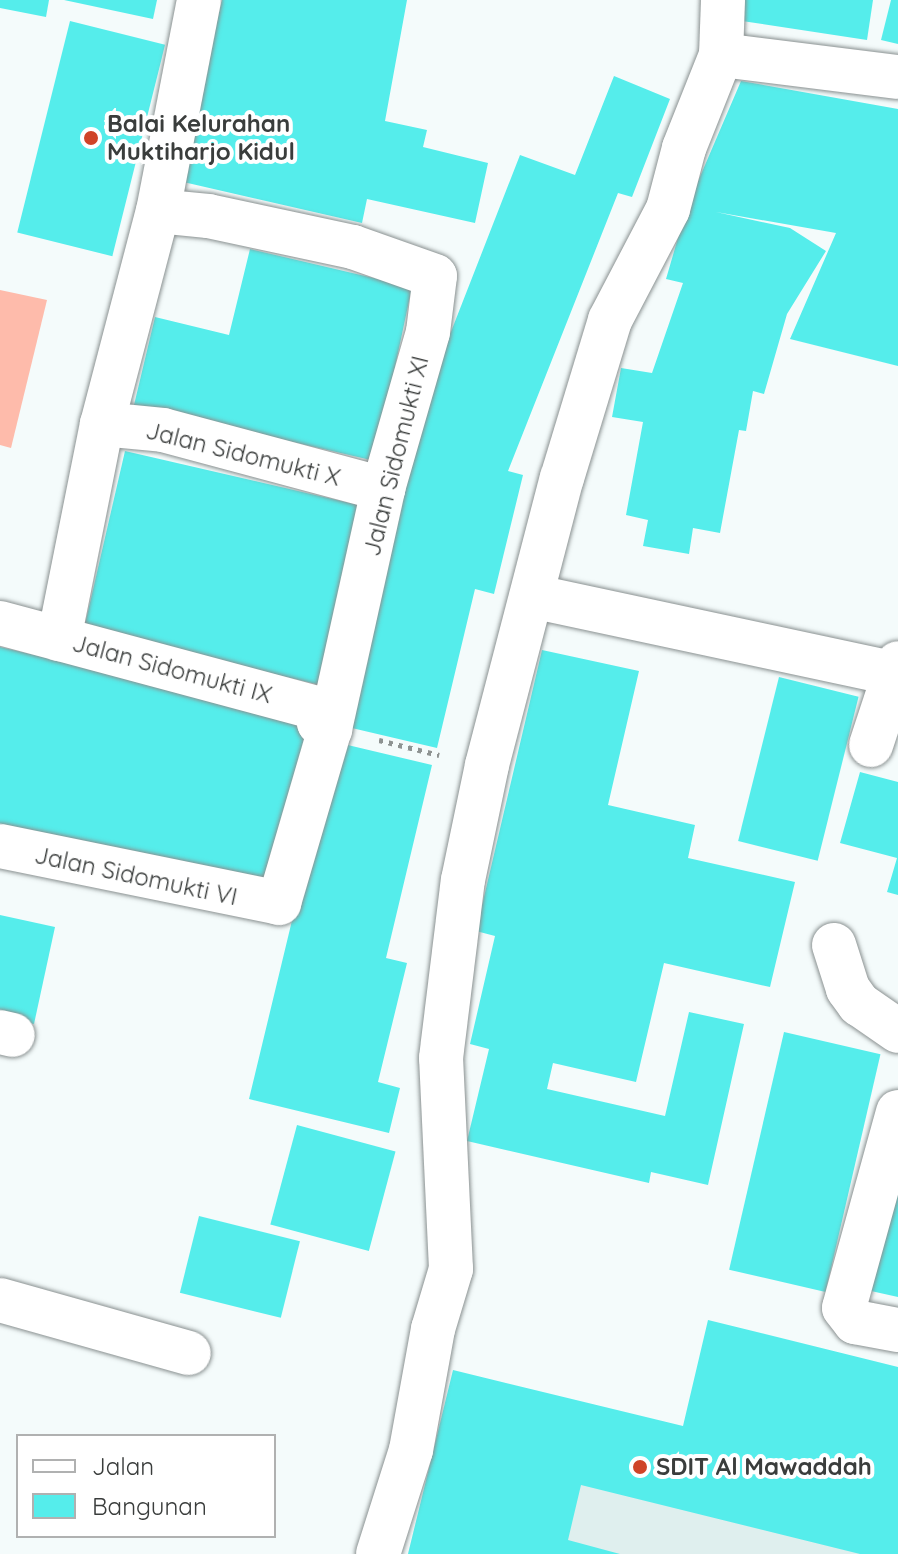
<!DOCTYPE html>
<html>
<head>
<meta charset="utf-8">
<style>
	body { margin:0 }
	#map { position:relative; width:898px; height:1554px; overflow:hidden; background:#f4fbfb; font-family:Quicksand,sans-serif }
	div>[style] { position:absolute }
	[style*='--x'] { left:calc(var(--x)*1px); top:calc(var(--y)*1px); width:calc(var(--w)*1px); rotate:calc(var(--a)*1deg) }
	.built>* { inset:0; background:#dfefee }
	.green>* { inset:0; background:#febbab }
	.building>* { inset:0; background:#55edeb; transform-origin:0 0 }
	.path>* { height:5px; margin-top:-2.5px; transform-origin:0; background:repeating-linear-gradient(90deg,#8e9392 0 4px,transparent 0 10px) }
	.roads { filter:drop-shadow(0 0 2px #8a9191) drop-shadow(0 0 2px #8a9191) }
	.minor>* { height:44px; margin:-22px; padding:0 22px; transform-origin:22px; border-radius:22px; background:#fff }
	.dots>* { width:22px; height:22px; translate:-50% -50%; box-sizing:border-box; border:4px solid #fff; border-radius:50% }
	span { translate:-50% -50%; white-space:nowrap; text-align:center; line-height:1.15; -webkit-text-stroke:8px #fff; paint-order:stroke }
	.poi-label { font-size:24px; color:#3a3d3c; font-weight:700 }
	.left { translate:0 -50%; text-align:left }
	.street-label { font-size:24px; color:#3a3d3c }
	.legend { position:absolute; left:16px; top:1434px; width:260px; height:104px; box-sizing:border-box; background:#fff; border:2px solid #b0b1b1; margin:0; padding:10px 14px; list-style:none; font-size:24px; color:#3a3d3c }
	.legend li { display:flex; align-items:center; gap:16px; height:40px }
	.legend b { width:40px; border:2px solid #b0b1b1 }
</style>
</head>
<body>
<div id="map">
	<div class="built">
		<i style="clip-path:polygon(434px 1450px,898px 1554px,408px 1554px)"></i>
	</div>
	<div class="green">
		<i style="clip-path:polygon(0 290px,47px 300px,11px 448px,0 445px)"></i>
	</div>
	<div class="building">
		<i style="clip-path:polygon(0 0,49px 0,46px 17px,0 8px)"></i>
		<i style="clip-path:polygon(64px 0,157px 0,153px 19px)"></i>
		<i style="clip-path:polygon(222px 0,407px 0,385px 121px,427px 130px,423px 147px,488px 163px,475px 223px,367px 199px,362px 223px,179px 181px)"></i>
		<i style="clip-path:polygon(745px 0,873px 0,867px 40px,742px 21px)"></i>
		<i style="clip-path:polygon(891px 0,898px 0,898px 44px,881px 40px)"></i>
		<i style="left:70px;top:21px;width:98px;height:218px;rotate:14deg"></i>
		<i style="clip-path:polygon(614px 76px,670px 99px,632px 197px,618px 193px,508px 471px,523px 475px,494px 594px,475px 589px,437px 748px,339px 725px,406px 447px,520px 155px,575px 175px)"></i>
		<i style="clip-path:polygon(741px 81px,898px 109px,898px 366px,790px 339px,836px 233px,716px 212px,790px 228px,826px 251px,787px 314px,764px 394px,753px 391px,746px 431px,739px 430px,720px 533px,693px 528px,689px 554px,643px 546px,648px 520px,626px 515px,643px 422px,612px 417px,621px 368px,652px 373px,683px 283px,666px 279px,687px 207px)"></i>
		<i style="clip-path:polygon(250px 249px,412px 287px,375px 461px,134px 405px,155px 317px,229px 335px)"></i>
		<i style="left:125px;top:451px;width:244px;height:184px;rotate:13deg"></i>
		<i style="left:0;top:647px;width:318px;height:191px;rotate:13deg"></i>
		<i style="clip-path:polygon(542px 650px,639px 671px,608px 805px,695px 825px,688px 858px,795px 882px,770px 987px,664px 963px,636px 1082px,553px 1063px,547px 1089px,665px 1116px,689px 1012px,744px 1024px,708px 1185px,651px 1172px,649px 1183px,467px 1141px,489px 1049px,470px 1044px,495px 936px,476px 931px)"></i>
		<i style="left:779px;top:677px;width:82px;height:169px;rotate:14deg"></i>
		<i style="clip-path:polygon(335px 742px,432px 765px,386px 958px,407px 963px,378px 1082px,400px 1088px,389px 1133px,249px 1099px)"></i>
		<i style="clip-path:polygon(860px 772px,898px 782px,898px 895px,887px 892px,897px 858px,840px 843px)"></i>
		<i style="clip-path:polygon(0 915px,55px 927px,34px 1024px,0 1017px)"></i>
		<i style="left:784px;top:1032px;width:99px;height:244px;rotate:13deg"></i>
		<i style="left:297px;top:1125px;width:102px;height:103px;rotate:15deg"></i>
		<i style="clip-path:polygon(898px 1179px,898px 1297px,871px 1291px)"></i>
		<i style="left:199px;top:1216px;width:104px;height:79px;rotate:14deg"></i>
		<i style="clip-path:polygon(708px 1320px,898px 1367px,898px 1554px,860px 1554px,581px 1485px,568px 1540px,620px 1554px,408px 1554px,453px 1370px,683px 1426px)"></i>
	</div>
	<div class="path">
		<i style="--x:379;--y:740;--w:62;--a:14"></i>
	</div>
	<div class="roads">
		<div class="minor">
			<i style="--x:721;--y:55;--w:178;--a:7.1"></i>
			<i style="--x:102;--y:424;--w:61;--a:5.6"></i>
			<i style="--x:163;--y:430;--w:228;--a:15"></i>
			<i style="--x:532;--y:596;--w:372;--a:12.1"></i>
			<i style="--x:0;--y:623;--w:328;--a:15"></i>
			<i style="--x:317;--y:708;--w:15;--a:82"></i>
			<i style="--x:319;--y:723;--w:13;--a:29"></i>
			<i style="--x:59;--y:639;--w:219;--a:-78.7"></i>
			<i style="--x:102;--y:424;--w:220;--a:-75.3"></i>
			<i style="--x:158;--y:211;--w:215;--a:-79"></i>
			<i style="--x:871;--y:745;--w:86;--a:-71.8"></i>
			<i style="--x:0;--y:846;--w:285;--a:11.5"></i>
			<i style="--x:279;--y:903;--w:181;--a:-73.7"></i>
			<i style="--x:330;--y:729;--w:246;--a:-77.5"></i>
			<i style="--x:383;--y:489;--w:163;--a:-74"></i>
			<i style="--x:428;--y:332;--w:56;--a:-82.9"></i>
			<i style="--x:435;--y:276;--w:87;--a:-160.5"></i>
			<i style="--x:353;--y:247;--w:148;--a:-167.9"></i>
			<i style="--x:208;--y:216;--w:50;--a:-174.3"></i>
			<i style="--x:834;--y:945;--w:46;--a:72.3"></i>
			<i style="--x:848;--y:989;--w:19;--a:54"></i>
			<i style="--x:859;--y:1004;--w:47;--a:34.7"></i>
			<i style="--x:0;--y:1032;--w:13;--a:13"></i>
			<i style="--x:898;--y:1112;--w:203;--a:105.4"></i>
			<i style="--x:844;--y:1308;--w:18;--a:52"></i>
			<i style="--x:855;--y:1322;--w:44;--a:10.5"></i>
			<i style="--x:0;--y:1300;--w:196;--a:15.7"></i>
			<i style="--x:378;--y:1554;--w:109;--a:-72.4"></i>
			<i style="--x:411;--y:1450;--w:123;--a:-79.7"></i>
			<i style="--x:433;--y:1329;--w:63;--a:-73.3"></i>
			<i style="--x:451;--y:1269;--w:211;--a:-92.7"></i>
			<i style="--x:441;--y:1058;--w:179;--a:-83"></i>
			<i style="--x:463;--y:880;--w:117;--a:-78.2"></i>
			<i style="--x:487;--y:765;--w:297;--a:-75.4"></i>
			<i style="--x:562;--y:478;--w:165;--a:-73.1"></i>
			<i style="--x:610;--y:320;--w:125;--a:-62.4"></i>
			<i style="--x:668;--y:209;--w:63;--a:-75.3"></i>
			<i style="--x:684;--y:148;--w:100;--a:-68.3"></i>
			<i style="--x:721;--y:55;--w:55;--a:-87.9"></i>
		</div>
	</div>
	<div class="dots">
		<i style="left:91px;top:138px;background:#cf4428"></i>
		<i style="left:640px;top:1467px;background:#cf4428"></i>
	</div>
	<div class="poi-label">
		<span class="left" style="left:107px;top:138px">Balai Kelurahan<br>Muktiharjo Kidul</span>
		<span class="left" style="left:656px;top:1467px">SDIT Al Mawaddah</span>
	</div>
	<div class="street-label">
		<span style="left:243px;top:454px;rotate:14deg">Jalan Sidomukti X</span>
		<span style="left:396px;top:456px;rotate:-76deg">Jalan Sidomukti XI</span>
		<span style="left:172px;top:669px;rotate:15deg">Jalan Sidomukti IX</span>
		<span style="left:136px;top:876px;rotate:12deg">Jalan Sidomukti VI</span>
	</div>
	<ul class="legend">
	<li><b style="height:10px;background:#fff"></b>Jalan</li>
	<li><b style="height:22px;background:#55edeb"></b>Bangunan</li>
	</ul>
</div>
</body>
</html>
